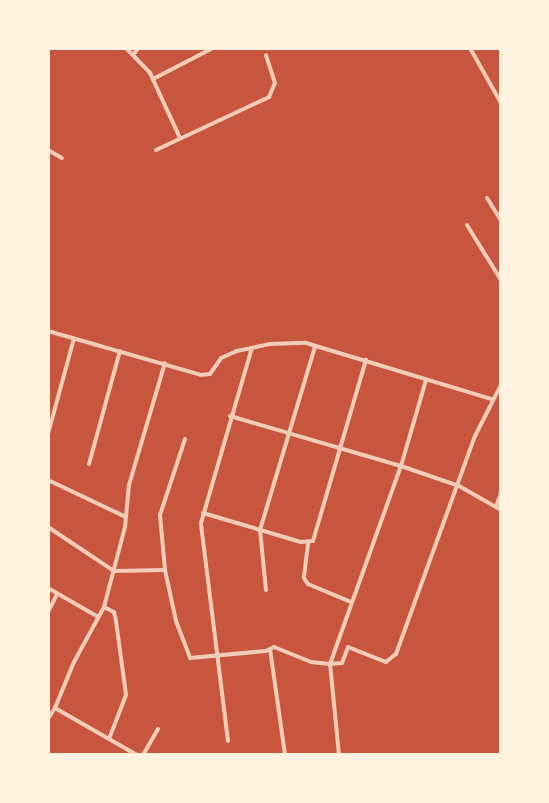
<!DOCTYPE html>
<html>
<head>
<meta charset="utf-8">
<style>
	body { margin:0 }
	#map { position:relative; width:549px; height:803px; overflow:hidden; background:#c8553d; font-family:Poppins,sans-serif }
	div>[style] { position:absolute }
	[style*='--x'] { left:calc(var(--x)*1px); top:calc(var(--y)*1px); width:calc(var(--w)*1px); rotate:calc(var(--a)*1deg) }
	.minor>* { height:4px; margin:-2px; padding:0 2px; transform-origin:2px; border-radius:2px; background:#f1ccb7 }
	span { translate:-50% -50%; white-space:nowrap; text-align:center; line-height:1.15; -webkit-text-stroke:4.5px #fff3e0; paint-order:stroke }
	.frame { position:absolute; inset:0; border:50px solid #fff3e0; pointer-events:none }
</style>
</head>
<body>
<div id="map">
	<div class="minor">
		<i style="--x:126;--y:48;--w:35;--a:46"></i>
		<i style="--x:150;--y:73;--w:72;--a:65.2"></i>
		<i style="--x:470;--y:48;--w:63;--a:60.6"></i>
		<i style="--x:133;--y:55;--w:9;--a:-54"></i>
		<i style="--x:153;--y:79;--w:68;--a:-27.3"></i>
		<i style="--x:48;--y:150;--w:16;--a:30"></i>
		<i style="--x:156;--y:150;--w:125;--a:-25.1"></i>
		<i style="--x:269;--y:97;--w:15;--a:-67"></i>
		<i style="--x:275;--y:83;--w:29;--a:-108"></i>
		<i style="--x:487;--y:198;--w:26;--a:58"></i>
		<i style="--x:467;--y:225;--w:65;--a:58.3"></i>
		<i style="--x:48;--y:331;--w:159;--a:16"></i>
		<i style="--x:201;--y:375;--w:9;--a:-6"></i>
		<i style="--x:210;--y:374;--w:19;--a:-55"></i>
		<i style="--x:221;--y:358;--w:17;--a:-24"></i>
		<i style="--x:237;--y:351;--w:33;--a:-12"></i>
		<i style="--x:269;--y:344;--w:37;--a:-2"></i>
		<i style="--x:306;--y:343;--w:194;--a:16.8"></i>
		<i style="--x:230;--y:416;--w:178;--a:16.3"></i>
		<i style="--x:401;--y:466;--w:90;--a:-73.8"></i>
		<i style="--x:48;--y:434;--w:99;--a:-74.8"></i>
		<i style="--x:89;--y:464;--w:117;--a:-74.7"></i>
		<i style="--x:48;--y:480;--w:86;--a:25.4"></i>
		<i style="--x:496;--y:507;--w:15;--a:-70"></i>
		<i style="--x:203;--y:513;--w:102;--a:16.5"></i>
		<i style="--x:301;--y:542;--w:12;--a:-5"></i>
		<i style="--x:313;--y:541;--w:189;--a:-73.7"></i>
		<i style="--x:501;--y:524;--w:11;--a:90"></i>
		<i style="--x:48;--y:527;--w:79;--a:33.7"></i>
		<i style="--x:114;--y:571;--w:51;--a:-1.1"></i>
		<i style="--x:165;--y:570;--w:52;--a:77.8"></i>
		<i style="--x:176;--y:621;--w:40;--a:69"></i>
		<i style="--x:190;--y:658;--w:76;--a:-5.3"></i>
		<i style="--x:266;--y:651;--w:9;--a:-27"></i>
		<i style="--x:274;--y:647;--w:40;--a:22"></i>
		<i style="--x:311;--y:662;--w:19;--a:6"></i>
		<i style="--x:330;--y:664;--w:210;--a:-70.3"></i>
		<i style="--x:401;--y:466;--w:61;--a:19"></i>
		<i style="--x:459;--y:486;--w:48;--a:29.7"></i>
		<i style="--x:308;--y:544;--w:34;--a:97"></i>
		<i style="--x:304;--y:578;--w:7;--a:56"></i>
		<i style="--x:308;--y:584;--w:47;--a:22.7"></i>
		<i style="--x:165;--y:570;--w:55;--a:-95.2"></i>
		<i style="--x:160;--y:515;--w:80;--a:-71.8"></i>
		<i style="--x:48;--y:588;--w:58;--a:30.1"></i>
		<i style="--x:266;--y:590;--w:60;--a:-95.7"></i>
		<i style="--x:260;--y:530;--w:191;--a:-73.3"></i>
		<i style="--x:104;--y:607;--w:11;--a:27"></i>
		<i style="--x:114;--y:612;--w:9;--a:77"></i>
		<i style="--x:116;--y:621;--w:75;--a:82.3"></i>
		<i style="--x:126;--y:695;--w:47;--a:111.1"></i>
		<i style="--x:48;--y:612;--w:20;--a:-63"></i>
		<i style="--x:270;--y:649;--w:107;--a:81.9"></i>
		<i style="--x:55;--y:708;--w:50;--a:-67.6"></i>
		<i style="--x:74;--y:662;--w:63;--a:-61.4"></i>
		<i style="--x:104;--y:607;--w:83;--a:-75.3"></i>
		<i style="--x:125;--y:527;--w:42;--a:-84.6"></i>
		<i style="--x:129;--y:485;--w:127;--a:-73.6"></i>
		<i style="--x:48;--y:719;--w:13;--a:-58"></i>
		<i style="--x:55;--y:708;--w:95;--a:29.8"></i>
		<i style="--x:228;--y:741;--w:220;--a:-97.1"></i>
		<i style="--x:201;--y:523;--w:182;--a:-73.8"></i>
		<i style="--x:143;--y:755;--w:30;--a:-60"></i>
		<i style="--x:339;--y:755;--w:91;--a:-95.6"></i>
		<i style="--x:330;--y:664;--w:12;--a:-5"></i>
		<i style="--x:342;--y:663;--w:17;--a:-69"></i>
		<i style="--x:348;--y:647;--w:41;--a:21.5"></i>
		<i style="--x:386;--y:662;--w:13;--a:-39"></i>
		<i style="--x:396;--y:654;--w:232;--a:-70.1"></i>
		<i style="--x:475;--y:436;--w:57;--a:-63"></i>
	</div>
	<div class="frame"></div>
</div>
</body>
</html>
